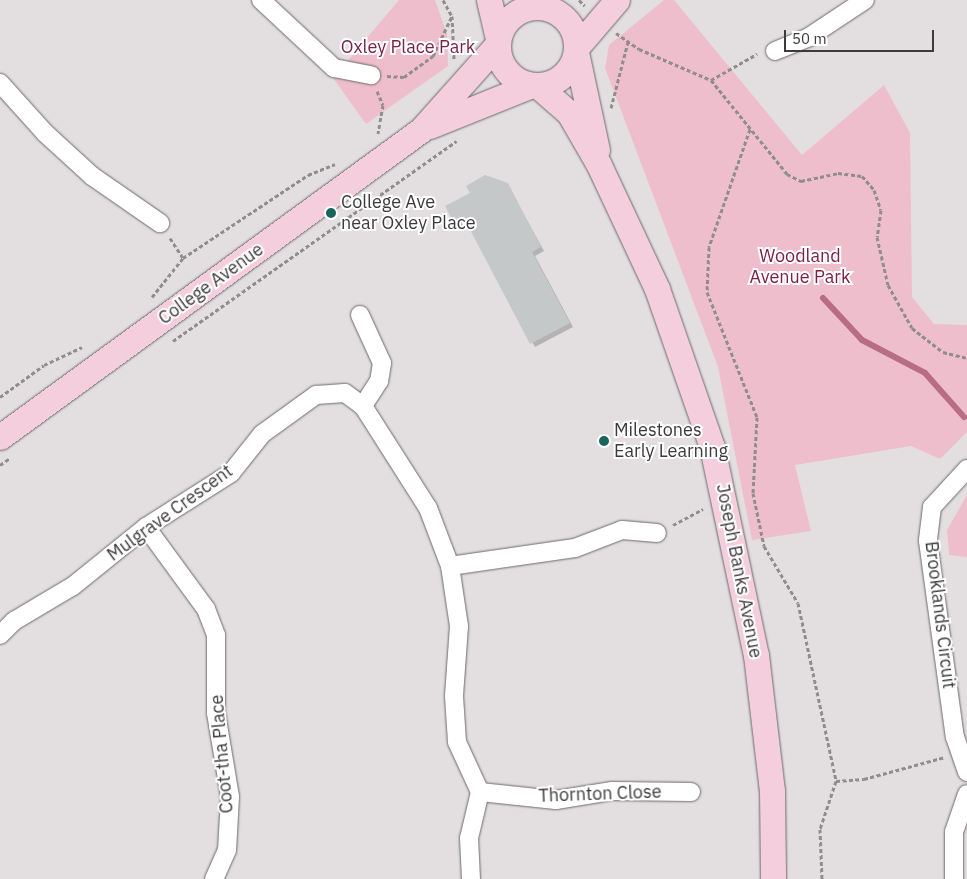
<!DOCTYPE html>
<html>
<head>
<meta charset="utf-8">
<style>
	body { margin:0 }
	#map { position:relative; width:967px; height:879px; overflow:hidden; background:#e3dfe0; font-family:"IBM Plex Sans",sans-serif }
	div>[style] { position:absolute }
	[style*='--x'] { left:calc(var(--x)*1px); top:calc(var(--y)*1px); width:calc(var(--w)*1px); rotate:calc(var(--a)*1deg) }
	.green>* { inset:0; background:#efbecc }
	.shadow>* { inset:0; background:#0003 }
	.stream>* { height:6px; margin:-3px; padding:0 3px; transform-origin:3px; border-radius:3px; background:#b66d85 }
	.building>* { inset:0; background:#c4c8c8 }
	.path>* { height:3px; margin-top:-1.5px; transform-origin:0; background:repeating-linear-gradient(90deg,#908d8e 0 4px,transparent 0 6.5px) }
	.roads { filter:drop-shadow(0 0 1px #6d696a) drop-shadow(0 0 1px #6d696a) }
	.street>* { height:18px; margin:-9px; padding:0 9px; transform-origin:9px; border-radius:9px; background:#fff }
	.secondary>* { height:25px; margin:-12.5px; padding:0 12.5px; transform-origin:12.5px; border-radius:12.5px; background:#f4cedc }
	.secondary>.ring { margin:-12.5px; padding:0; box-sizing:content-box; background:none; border:25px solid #f4cedc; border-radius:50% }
	.dots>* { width:14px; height:14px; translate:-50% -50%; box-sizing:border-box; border:2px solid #fff; border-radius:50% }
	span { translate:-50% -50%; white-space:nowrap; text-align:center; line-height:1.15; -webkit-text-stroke:4px #fff; paint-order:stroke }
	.park-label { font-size:18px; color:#7a2146 }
	.poi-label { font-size:18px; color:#3c3a3a }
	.left { translate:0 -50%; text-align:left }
	.street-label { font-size:18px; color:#3c3a3a }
	.scale { position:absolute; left:784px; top:30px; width:150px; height:22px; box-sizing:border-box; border:2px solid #3c3a3a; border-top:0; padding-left:6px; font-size:15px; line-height:18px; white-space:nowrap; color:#3c3a3a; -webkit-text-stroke:4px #fff; paint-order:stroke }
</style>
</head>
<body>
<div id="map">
	<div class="green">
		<i style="clip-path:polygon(399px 0,435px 0,447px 34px,448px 66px,366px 124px,333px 78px)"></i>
		<i style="clip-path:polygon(664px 0,674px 0,802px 155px,884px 85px,910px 133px,912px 297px,934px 324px,967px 325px,967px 432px,940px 459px,911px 446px,795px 465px,811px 531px,752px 540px,718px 367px,605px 68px,609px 45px)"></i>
		<i style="clip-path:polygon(967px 495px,967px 557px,949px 555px,947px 530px)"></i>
	</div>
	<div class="shadow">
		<i style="clip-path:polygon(507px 184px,544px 251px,535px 256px,573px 327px,535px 347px,468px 224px,460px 228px,456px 224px,471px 193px)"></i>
	</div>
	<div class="stream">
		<i style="--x:823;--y:298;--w:57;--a:47.1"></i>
		<i style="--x:862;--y:340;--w:71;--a:27.6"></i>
		<i style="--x:925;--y:373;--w:59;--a:48.4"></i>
	</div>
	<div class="building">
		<i style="clip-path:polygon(485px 175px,508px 183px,541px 247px,532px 252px,570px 323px,530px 344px,465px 220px,455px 225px,445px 206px,470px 193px,466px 186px)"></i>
	</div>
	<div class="path">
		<i style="--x:443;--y:0;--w:18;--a:61"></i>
		<i style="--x:452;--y:16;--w:43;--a:87.3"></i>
		<i style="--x:579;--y:0;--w:8;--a:45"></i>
		<i style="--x:616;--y:33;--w:28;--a:35"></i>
		<i style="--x:639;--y:49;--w:78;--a:23.3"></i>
		<i style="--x:711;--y:80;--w:121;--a:51"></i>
		<i style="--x:787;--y:174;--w:16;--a:27"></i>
		<i style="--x:801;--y:181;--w:38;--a:-12"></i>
		<i style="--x:838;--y:173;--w:24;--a:7"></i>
		<i style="--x:862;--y:176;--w:18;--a:49"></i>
		<i style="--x:874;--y:190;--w:21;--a:71"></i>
		<i style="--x:881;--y:210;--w:27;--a:98"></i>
		<i style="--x:877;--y:237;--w:49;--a:77.1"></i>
		<i style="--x:888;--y:285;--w:49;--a:60.8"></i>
		<i style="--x:912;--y:328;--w:39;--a:38"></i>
		<i style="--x:943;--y:352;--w:25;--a:14"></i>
		<i style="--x:387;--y:76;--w:17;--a:3"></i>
		<i style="--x:404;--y:77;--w:36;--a:-36"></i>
		<i style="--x:433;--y:56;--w:44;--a:-64.6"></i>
		<i style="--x:711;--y:80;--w:53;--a:-29.5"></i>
		<i style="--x:377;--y:91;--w:15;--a:67"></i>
		<i style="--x:383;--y:105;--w:29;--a:100"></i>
		<i style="--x:611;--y:108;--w:68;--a:-75.6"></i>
		<i style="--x:750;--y:129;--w:125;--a:109.2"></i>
		<i style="--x:709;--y:247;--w:45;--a:92.5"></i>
		<i style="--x:707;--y:292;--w:135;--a:68.2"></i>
		<i style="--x:757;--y:417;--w:76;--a:93"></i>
		<i style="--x:753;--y:493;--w:54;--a:78.3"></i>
		<i style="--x:764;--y:546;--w:66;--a:59.2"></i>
		<i style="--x:798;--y:603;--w:182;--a:77.9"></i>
		<i style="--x:836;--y:781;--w:51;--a:108.4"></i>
		<i style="--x:820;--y:829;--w:50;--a:87.7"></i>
		<i style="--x:170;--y:238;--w:24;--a:57"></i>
		<i style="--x:152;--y:297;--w:50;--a:-51.5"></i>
		<i style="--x:183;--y:258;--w:150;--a:-33.6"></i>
		<i style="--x:308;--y:175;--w:29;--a:-22"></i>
		<i style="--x:173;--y:341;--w:347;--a:-35.2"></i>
		<i style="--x:0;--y:397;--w:54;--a:-36"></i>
		<i style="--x:44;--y:365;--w:42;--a:-25.3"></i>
		<i style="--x:0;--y:465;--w:12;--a:-35"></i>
		<i style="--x:673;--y:525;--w:34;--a:-28"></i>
		<i style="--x:836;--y:781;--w:28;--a:-4"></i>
		<i style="--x:864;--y:779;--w:84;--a:-15.2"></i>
	</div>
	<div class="roads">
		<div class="street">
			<i style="--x:261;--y:0;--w:100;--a:43"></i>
			<i style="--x:334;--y:68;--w:38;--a:11"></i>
			<i style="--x:775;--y:51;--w:37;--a:-22"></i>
			<i style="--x:809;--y:37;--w:67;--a:-33.5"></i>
			<i style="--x:0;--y:83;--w:67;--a:48"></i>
			<i style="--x:45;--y:133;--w:64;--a:42.5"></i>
			<i style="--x:92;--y:176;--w:83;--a:34.7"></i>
			<i style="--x:360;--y:315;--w:53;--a:65.4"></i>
			<i style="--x:382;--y:363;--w:18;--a:99"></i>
			<i style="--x:379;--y:381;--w:30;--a:123"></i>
			<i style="--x:967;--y:469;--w:52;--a:132.6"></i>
			<i style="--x:932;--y:507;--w:34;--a:97"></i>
			<i style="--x:928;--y:541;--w:198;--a:82.2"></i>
			<i style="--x:955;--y:737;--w:37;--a:71"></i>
			<i style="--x:146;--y:527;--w:102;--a:53.8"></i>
			<i style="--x:206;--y:609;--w:28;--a:69"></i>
			<i style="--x:216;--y:635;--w:78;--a:90"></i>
			<i style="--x:216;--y:713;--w:85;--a:80.5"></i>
			<i style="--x:230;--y:797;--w:53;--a:93.2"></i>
			<i style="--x:227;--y:850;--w:32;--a:114"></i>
			<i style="--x:450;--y:566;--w:126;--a:-8.2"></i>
			<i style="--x:575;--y:548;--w:50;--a:-21"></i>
			<i style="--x:622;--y:530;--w:35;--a:5"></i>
			<i style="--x:0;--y:635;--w:20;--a:-45"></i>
			<i style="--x:14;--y:621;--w:69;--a:-30.7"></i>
			<i style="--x:73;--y:586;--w:94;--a:-38.9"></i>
			<i style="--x:146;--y:527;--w:101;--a:-32.4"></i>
			<i style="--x:231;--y:473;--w:50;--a:-51.5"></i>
			<i style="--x:262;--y:434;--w:67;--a:-35.8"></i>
			<i style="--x:316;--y:395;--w:29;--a:-4"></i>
			<i style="--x:345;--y:393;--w:22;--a:36"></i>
			<i style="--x:363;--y:406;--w:121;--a:57.5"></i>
			<i style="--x:428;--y:508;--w:62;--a:69.2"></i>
			<i style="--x:450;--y:566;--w:61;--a:81.5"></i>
			<i style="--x:459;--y:626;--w:70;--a:94.1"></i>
			<i style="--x:454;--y:696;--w:46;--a:86.3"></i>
			<i style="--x:457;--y:742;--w:55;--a:65.3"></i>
			<i style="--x:480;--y:792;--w:47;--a:103.4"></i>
			<i style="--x:469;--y:838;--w:41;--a:87.2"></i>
			<i style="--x:480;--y:792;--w:76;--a:6"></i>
			<i style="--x:556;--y:800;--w:57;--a:-9.1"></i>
			<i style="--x:612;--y:791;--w:79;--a:0.7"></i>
			<i style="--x:954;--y:879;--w:47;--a:-90"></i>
			<i style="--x:954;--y:832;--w:40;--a:-71.1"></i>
		</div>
		<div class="secondary">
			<i style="--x:489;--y:0;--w:39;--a:77"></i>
			<i class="ring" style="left:498px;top:7px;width:53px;height:53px"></i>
			<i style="--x:576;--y:48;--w:63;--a:-49.5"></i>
			<i style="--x:576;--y:52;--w:100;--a:77.9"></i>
			<i style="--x:537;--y:85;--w:43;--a:41.2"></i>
			<i style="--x:569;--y:113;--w:60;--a:60"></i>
			<i style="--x:599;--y:165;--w:137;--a:64.9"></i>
			<i style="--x:657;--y:289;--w:167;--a:70.8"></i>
			<i style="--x:712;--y:447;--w:213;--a:78.1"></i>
			<i style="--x:756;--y:655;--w:137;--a:83.3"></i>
			<i style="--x:772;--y:791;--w:88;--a:89.3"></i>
			<i style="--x:430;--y:126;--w:110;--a:-21.9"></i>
			<i style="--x:0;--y:437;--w:521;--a:-36.1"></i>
			<i style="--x:421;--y:130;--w:115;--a:-48.2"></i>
		</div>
	</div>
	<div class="dots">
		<i style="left:331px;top:213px;background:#18645e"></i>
		<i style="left:604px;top:441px;background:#18645e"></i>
	</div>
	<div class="park-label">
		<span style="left:408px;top:47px">Oxley Place Park</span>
		<span style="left:800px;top:267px">Woodland<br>Avenue Park</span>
	</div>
	<div class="poi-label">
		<span class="left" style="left:341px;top:213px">College Ave<br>near Oxley Place</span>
		<span class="left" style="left:614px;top:441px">Milestones<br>Early Learning</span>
	</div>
	<div class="street-label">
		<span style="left:211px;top:284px;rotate:-36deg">College Avenue</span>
		<span style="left:170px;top:513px;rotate:-36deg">Mulgrave Crescent</span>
		<span style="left:739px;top:571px;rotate:79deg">Joseph Banks Avenue</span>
		<span style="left:940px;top:615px;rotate:83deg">Brooklands Circuit</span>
		<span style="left:222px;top:754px;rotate:-95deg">Coot-tha Place</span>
		<span style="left:600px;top:794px;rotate:-2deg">Thornton Close</span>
	</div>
	<div class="scale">50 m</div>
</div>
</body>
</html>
